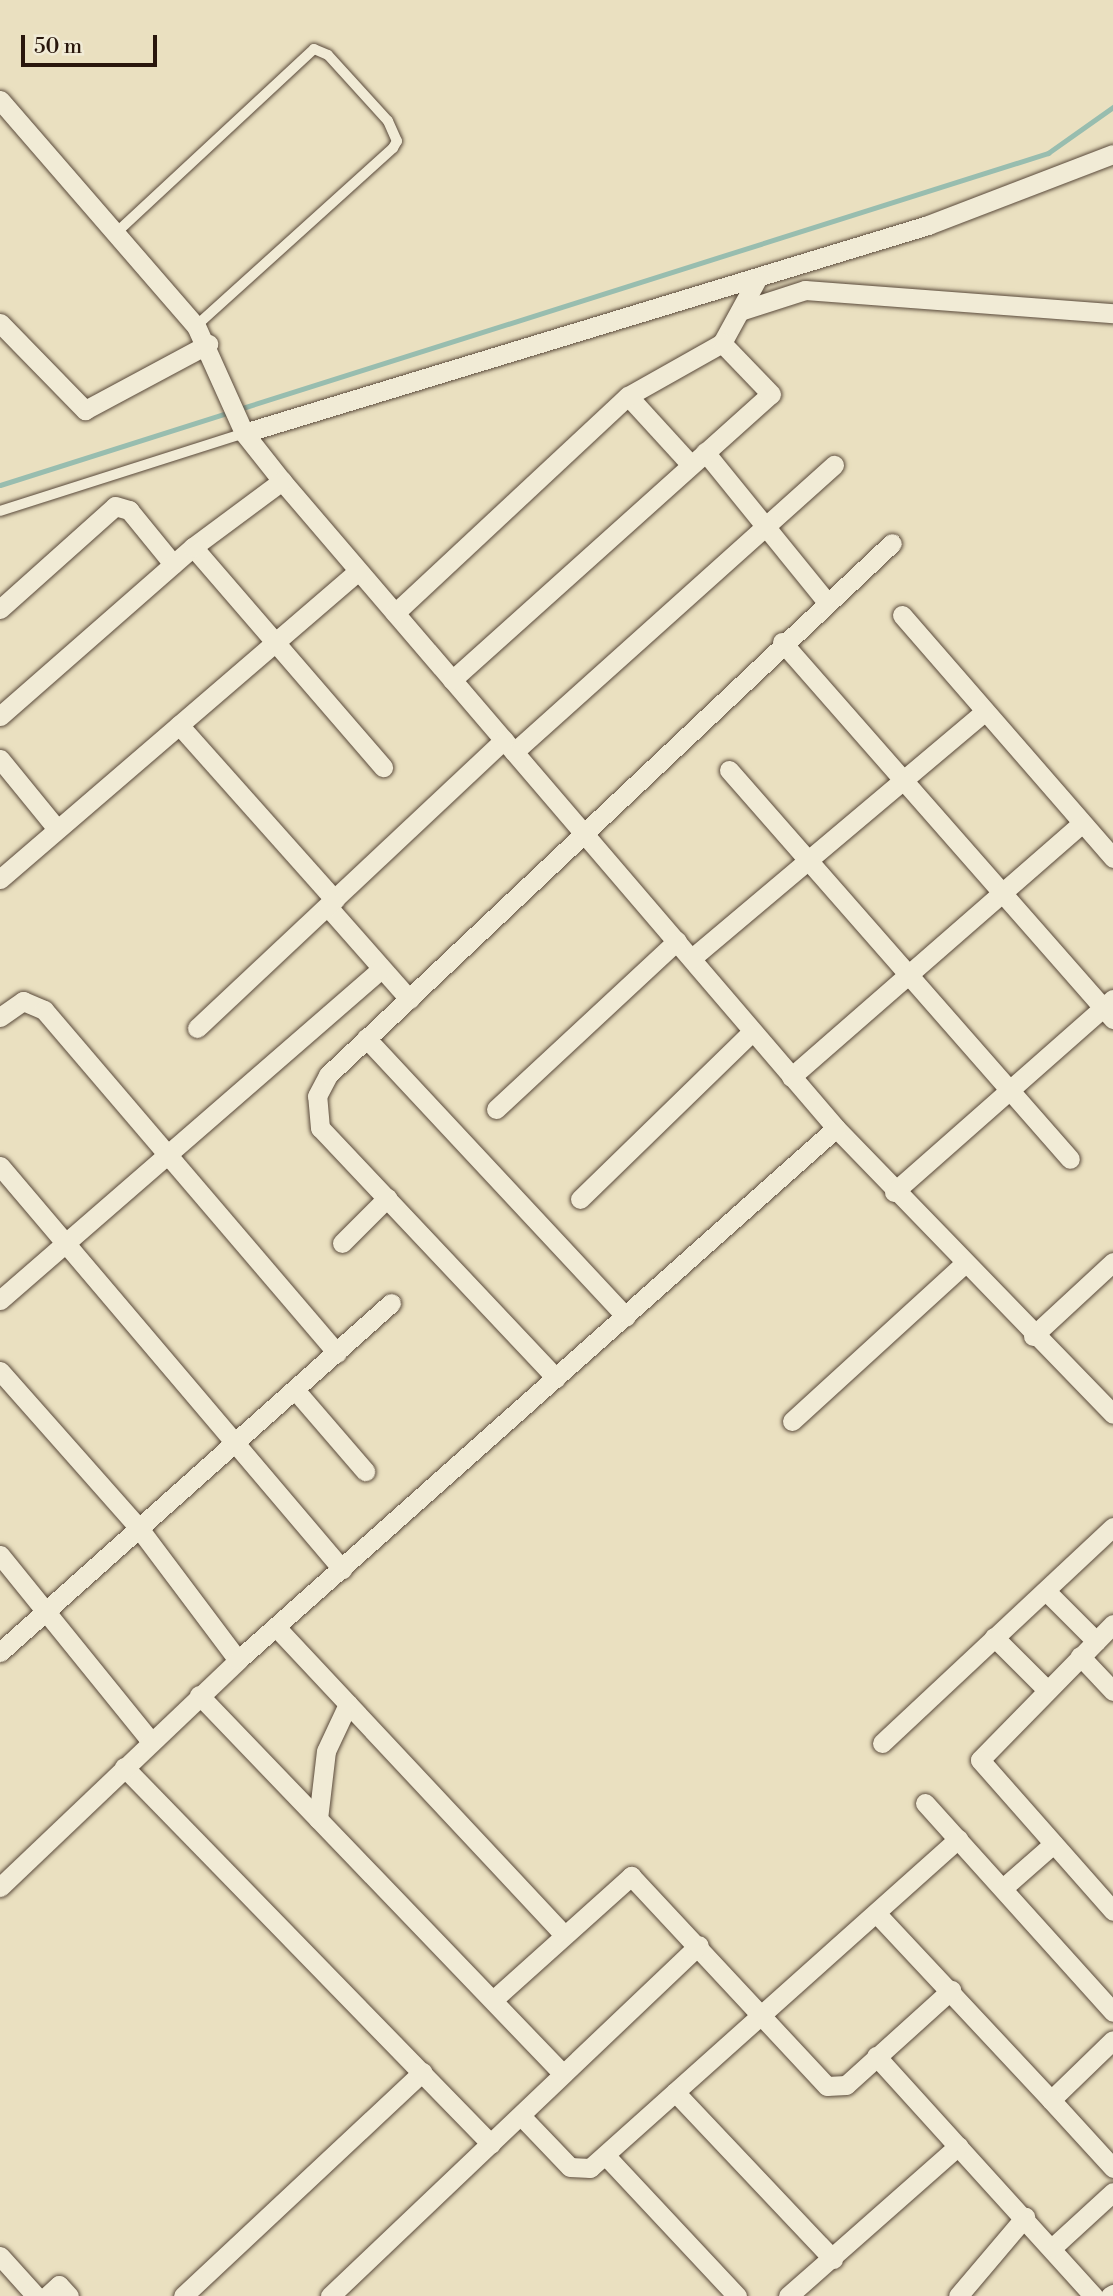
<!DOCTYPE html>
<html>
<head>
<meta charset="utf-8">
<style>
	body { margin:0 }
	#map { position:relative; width:1113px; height:2296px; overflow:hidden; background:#eae0c0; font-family:"Libre Bodoni",serif }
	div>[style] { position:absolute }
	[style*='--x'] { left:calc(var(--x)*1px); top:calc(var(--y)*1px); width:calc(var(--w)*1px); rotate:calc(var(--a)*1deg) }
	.stream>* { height:5px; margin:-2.5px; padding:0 2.5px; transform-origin:2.5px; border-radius:2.5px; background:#98bdaf }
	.roads { filter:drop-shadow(0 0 2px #59493a) drop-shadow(0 0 2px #59493a) }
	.lane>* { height:10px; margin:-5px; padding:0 5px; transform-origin:5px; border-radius:5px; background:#f1ebd6 }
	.street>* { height:19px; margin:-9.5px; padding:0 9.5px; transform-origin:9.5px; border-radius:9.5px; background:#f1ebd6 }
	span { translate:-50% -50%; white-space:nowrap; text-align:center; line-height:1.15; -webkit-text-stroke:7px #f1ebd6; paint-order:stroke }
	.scale { position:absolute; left:21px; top:35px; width:136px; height:32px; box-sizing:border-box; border:4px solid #29170d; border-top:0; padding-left:9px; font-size:21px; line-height:24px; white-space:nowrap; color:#29170d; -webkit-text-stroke:5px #f1ebd6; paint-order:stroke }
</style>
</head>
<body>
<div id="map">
	<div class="stream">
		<i style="--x:239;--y:409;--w:849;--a:-17.56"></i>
		<i style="--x:1048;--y:153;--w:80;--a:-35.3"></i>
		<i style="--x:0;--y:485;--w:241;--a:-17.6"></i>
	</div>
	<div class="roads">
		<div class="lane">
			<i style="--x:117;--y:232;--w:269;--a:-42.9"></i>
			<i style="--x:314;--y:49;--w:15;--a:23"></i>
			<i style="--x:328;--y:55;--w:89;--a:47.7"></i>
			<i style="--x:388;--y:121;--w:22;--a:66"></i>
			<i style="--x:397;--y:141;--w:8;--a:120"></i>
			<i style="--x:393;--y:148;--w:266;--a:137.9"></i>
			<i style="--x:0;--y:511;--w:256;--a:-17.7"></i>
		</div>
		<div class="street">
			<i style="--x:0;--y:100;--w:299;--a:49.1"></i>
			<i style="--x:196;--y:326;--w:117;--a:65.8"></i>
			<i style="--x:244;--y:433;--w:61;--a:51.6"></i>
			<i style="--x:282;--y:481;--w:852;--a:49.43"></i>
			<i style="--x:836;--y:1128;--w:398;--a:45.9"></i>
			<i style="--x:740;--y:311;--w:68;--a:-17.9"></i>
			<i style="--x:805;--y:290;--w:309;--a:4.3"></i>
			<i style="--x:0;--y:323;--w:122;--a:45.7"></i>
			<i style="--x:85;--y:410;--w:140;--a:-28.2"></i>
			<i style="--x:628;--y:396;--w:93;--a:47.6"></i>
			<i style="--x:244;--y:433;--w:715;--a:-16.91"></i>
			<i style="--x:928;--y:225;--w:198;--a:-21"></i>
			<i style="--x:705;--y:452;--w:193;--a:50.9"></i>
			<i style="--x:193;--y:547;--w:291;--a:49.2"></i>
			<i style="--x:0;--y:609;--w:154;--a:-41.8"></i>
			<i style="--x:115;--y:506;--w:15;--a:16"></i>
			<i style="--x:129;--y:510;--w:70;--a:50.8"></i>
			<i style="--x:395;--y:613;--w:318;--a:-43"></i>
			<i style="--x:628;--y:396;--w:108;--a:-29.4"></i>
			<i style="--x:722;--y:343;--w:73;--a:-61.3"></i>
			<i style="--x:902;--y:615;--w:322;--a:49"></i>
			<i style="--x:782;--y:642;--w:502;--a:48.72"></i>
			<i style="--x:452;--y:680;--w:428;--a:-41.9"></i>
			<i style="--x:771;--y:394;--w:71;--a:-133.9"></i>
			<i style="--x:0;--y:716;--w:257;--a:-41.2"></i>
			<i style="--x:193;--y:547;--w:111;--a:-36.6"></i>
			<i style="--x:179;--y:725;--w:234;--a:48.3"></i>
			<i style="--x:514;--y:752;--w:430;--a:-41.9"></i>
			<i style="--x:0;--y:759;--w:90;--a:50.8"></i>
			<i style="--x:729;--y:770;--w:517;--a:48.76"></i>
			<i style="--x:0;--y:879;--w:472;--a:-40.7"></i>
			<i style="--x:328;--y:907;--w:123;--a:48.6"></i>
			<i style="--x:692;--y:958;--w:383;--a:-40.1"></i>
			<i style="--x:0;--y:1017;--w:28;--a:-35"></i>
			<i style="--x:23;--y:1001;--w:23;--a:23"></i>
			<i style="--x:44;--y:1010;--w:451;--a:49.5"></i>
			<i style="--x:197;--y:1028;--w:421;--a:-43.2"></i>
			<i style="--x:366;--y:1038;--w:381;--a:47"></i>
			<i style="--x:791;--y:1077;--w:386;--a:-41.1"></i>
			<i style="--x:496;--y:1109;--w:247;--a:-42.9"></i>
			<i style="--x:0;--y:1166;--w:529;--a:49.68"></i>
			<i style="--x:894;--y:1192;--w:292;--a:-41.4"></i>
			<i style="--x:580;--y:1199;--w:240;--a:-44.2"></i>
			<i style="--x:342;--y:1243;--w:64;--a:-45"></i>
			<i style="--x:0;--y:1300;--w:505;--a:-40.98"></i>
			<i style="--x:1033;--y:1336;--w:109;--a:-42.8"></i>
			<i style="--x:0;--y:1371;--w:208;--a:48.5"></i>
			<i style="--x:138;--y:1527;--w:166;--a:53.1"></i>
			<i style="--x:556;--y:1378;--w:344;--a:-133.3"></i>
			<i style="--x:320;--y:1128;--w:32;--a:-95"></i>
			<i style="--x:317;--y:1096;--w:24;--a:-62"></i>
			<i style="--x:328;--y:1075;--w:775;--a:-43.33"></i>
			<i style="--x:296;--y:1391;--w:106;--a:49.2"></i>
			<i style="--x:792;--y:1421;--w:233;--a:-42.4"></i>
			<i style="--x:0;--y:1555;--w:238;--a:51"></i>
			<i style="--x:1046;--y:1591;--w:71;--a:45"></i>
			<i style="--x:1113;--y:1624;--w:190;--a:134.4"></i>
			<i style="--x:980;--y:1760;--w:201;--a:48.6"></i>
			<i style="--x:276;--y:1627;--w:420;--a:46.9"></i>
			<i style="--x:994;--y:1637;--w:74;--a:45"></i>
			<i style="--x:0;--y:1652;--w:524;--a:-41.75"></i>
			<i style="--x:1080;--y:1656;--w:48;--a:46.7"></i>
			<i style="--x:199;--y:1695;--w:525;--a:46.16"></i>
			<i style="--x:882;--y:1743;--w:316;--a:-43.1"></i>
			<i style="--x:124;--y:1767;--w:526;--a:45.77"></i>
			<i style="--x:925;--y:1803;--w:281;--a:48"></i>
			<i style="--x:318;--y:1819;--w:68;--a:-83.3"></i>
			<i style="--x:326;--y:1751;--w:52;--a:-64.9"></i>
			<i style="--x:0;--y:1887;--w:329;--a:-43.6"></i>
			<i style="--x:238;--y:1660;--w:800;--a:-41.66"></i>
			<i style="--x:1003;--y:1888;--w:67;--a:-41.3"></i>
			<i style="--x:877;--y:1914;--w:255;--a:46.9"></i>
			<i style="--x:1051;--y:2100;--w:86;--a:-44.1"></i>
			<i style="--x:493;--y:2000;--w:186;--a:-41.9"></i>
			<i style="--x:631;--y:1876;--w:287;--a:47"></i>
			<i style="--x:827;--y:2086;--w:19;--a:-3"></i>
			<i style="--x:846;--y:2085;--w:142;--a:-42.1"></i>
			<i style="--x:876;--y:2056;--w:324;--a:47.8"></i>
			<i style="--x:675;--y:2092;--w:230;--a:46.6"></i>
			<i style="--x:1051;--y:2100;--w:92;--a:47.6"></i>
			<i style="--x:522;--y:2117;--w:69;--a:46.2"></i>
			<i style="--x:570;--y:2167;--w:20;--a:3"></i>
			<i style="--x:590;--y:2168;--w:494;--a:-41.8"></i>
			<i style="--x:606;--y:2156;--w:192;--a:46.9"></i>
			<i style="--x:1053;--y:2247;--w:81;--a:-42.5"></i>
			<i style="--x:0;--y:2256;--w:54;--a:48"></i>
			<i style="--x:47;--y:2296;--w:16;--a:-43"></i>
			<i style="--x:59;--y:2285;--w:15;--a:48"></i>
			<i style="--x:183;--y:2296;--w:328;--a:-43.1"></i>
			<i style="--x:330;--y:2296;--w:509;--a:-43.57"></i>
			<i style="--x:788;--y:2296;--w:227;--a:-41.4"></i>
			<i style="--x:958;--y:2296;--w:104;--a:-49.7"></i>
			<i style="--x:1110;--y:2296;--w:4;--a:-34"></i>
		</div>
	</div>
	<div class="scale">50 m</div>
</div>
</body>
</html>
